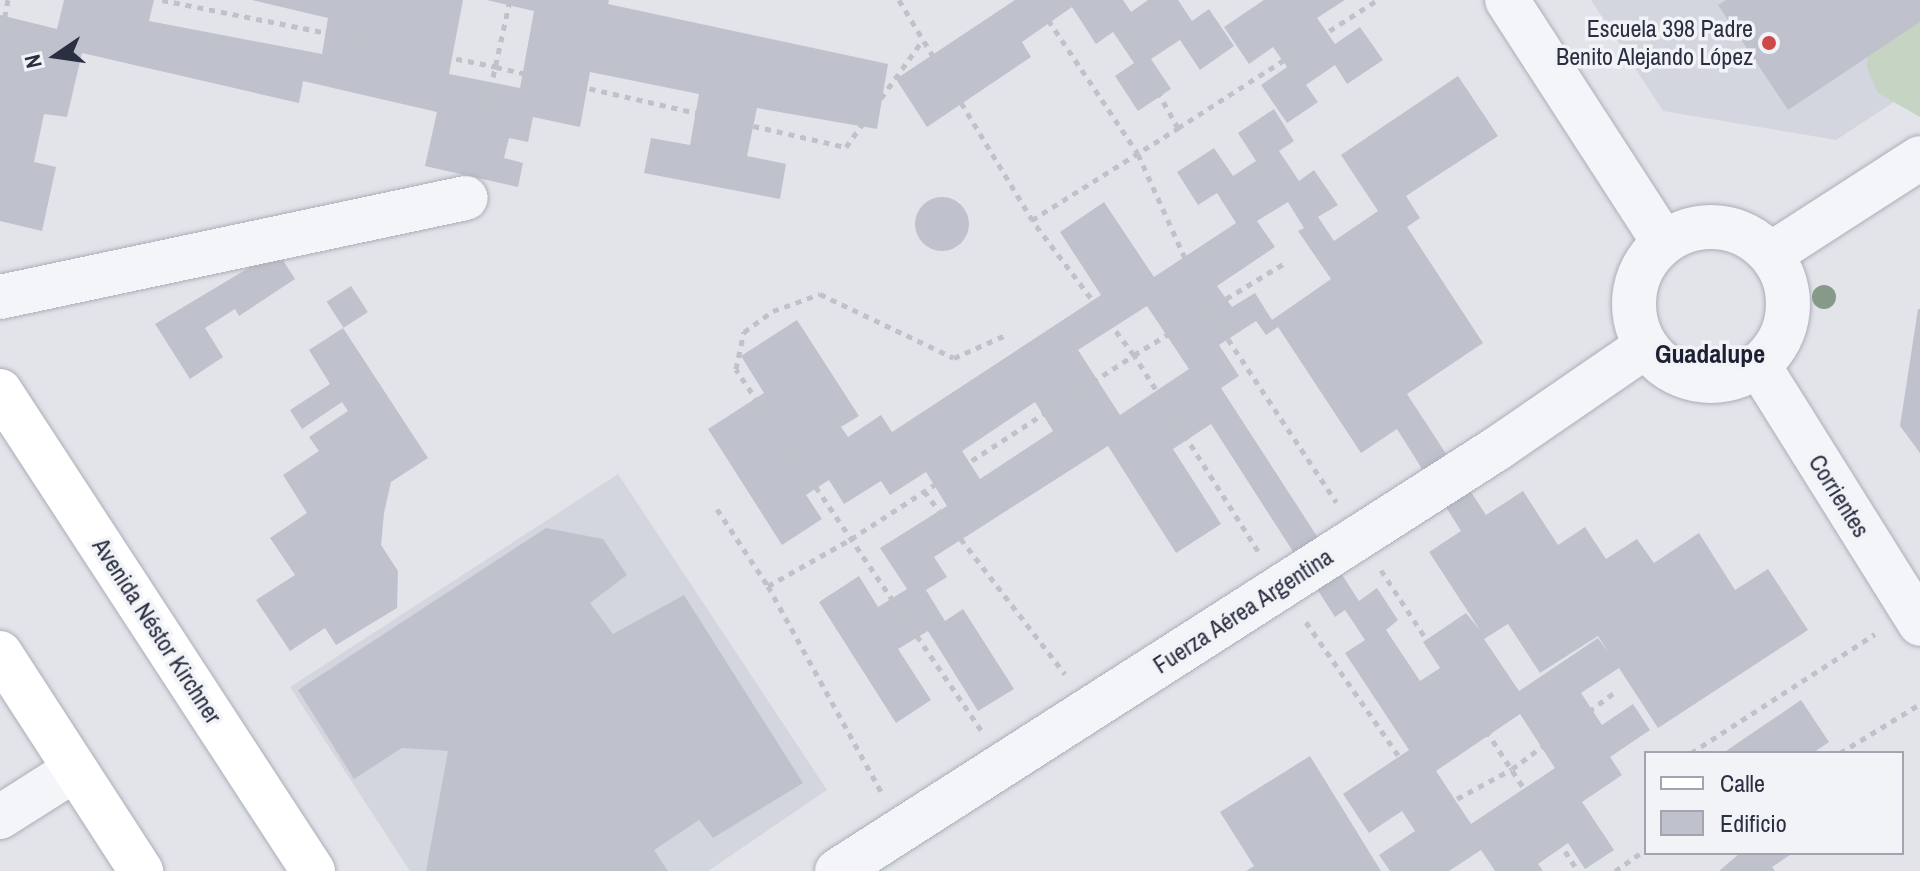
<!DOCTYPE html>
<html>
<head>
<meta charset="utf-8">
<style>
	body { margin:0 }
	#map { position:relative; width:1920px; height:871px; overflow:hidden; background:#e2e4ea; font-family:"Archivo Narrow",sans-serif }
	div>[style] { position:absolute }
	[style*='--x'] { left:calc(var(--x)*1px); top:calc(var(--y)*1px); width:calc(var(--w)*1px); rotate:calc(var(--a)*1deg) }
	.built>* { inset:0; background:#d4d6df }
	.green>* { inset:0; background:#c5d4c3 }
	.building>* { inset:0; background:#bfc2cd; transform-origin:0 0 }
	.round { border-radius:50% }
	.path>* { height:5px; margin-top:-2.5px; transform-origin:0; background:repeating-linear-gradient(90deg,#bfc2c9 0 6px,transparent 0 12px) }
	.roads { filter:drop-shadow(0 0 2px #abaeb8) drop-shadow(0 0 2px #abaeb8) }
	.street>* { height:44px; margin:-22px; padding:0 22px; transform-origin:22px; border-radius:22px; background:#f4f5f8 }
	.street>.ring { margin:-22px; padding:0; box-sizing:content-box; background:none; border:44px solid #f4f5f8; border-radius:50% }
	.secondary>* { height:44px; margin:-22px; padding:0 22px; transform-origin:22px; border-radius:22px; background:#fff }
	.trees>* { width:24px; height:24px; margin:-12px; border-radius:50%; background:#859a88 }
	.dots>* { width:22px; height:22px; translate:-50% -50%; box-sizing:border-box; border:4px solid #f1f3f7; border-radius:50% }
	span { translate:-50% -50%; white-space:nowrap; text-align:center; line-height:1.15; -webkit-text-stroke:7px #f1f3f7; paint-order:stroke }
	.poi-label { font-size:24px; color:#2a2f42 }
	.right { translate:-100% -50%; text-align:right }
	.street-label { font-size:24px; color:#2a2f42 }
	.neighbourhood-label { font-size:26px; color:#1c2033; font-weight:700 }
	.legend { position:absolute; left:1644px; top:751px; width:260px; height:104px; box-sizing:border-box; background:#f1f3f7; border:2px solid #a1a5af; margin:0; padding:10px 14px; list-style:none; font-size:24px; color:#2a2f42 }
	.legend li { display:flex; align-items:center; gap:16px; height:40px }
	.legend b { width:40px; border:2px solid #a1a5af }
	.north { position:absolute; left:16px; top:16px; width:80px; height:80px; -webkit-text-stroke:6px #f1f3f7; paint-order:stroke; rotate:257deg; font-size:22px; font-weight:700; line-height:32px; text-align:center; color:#2a2f42 }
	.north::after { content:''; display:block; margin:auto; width:28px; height:36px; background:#2a2f42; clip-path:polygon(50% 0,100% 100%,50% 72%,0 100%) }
</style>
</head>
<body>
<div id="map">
	<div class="built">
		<i style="clip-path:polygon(1591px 0,1920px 0,1920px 85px,1836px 140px,1663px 111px)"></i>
		<i style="clip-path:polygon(618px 474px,827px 790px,708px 871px,410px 871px,290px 687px)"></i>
	</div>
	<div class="green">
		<i style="clip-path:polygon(1920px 0,1920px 117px,1878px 93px,1867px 68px,1868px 49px)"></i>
	</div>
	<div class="building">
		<i style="clip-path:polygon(64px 0,154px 0,149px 21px,322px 54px,328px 18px,252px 0,463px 0,449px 74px,520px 88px,534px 11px,487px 0,609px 0,608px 4px,888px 64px,877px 129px,757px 108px,747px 156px,786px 164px,780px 199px,644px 173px,651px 138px,690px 145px,699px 94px,590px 72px,580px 127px,533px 117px,528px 142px,509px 138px,504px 158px,523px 163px,518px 187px,425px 166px,437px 112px,303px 81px,299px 103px,82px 53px,67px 117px,44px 114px,34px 162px,56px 167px,42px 231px,0 221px,0 15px,57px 29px)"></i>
		<i style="clip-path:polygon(1015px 0,1123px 0,1131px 12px,1148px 0,1178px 0,1192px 21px,1209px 9px,1234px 46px,1200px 70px,1180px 40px,1151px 59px,1171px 89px,1138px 111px,1115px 76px,1134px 63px,1113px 32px,1096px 44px,1072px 7px,1022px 42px,1031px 57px,927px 127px,896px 79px)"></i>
		<i style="clip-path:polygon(1264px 0,1345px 0,1317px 18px,1335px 44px,1360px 27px,1383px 60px,1347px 84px,1335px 65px,1306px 85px,1318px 102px,1287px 123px,1261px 85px,1287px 67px,1273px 47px,1249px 64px,1224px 27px)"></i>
		<i style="clip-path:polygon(1726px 0,1920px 0,1920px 22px,1788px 110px,1718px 5px)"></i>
		<i style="clip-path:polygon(evenodd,1458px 76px,1498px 136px,1406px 196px,1420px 218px,1407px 227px,1483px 343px,1407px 394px,1486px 515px,1523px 491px,1558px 545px,1585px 527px,1606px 559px,1637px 539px,1654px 563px,1699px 533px,1735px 590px,1768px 569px,1808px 630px,1658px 728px,1619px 668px,1581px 693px,1602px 725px,1633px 704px,1650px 730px,1610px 757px,1622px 775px,1582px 802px,1614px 850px,1585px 869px,1568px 843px,1538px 864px,1543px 871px,1495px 871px,1481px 850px,1449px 871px,1390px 871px,1379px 855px,1415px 831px,1402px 811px,1369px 833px,1343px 794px,1409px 750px,1345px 653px,1365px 640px,1345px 610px,1335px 617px,1211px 424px,1173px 449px,1221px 524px,1176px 553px,1108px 446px,934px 557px,947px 577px,926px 590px,945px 621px,963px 609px,1014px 689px,978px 711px,928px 631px,898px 649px,931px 700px,896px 723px,819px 602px,859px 576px,878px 607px,907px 589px,880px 548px,947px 506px,926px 472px,890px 495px,881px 481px,844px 504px,829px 480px,806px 495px,822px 519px,782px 545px,708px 429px,764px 393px,741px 356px,797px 320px,859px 416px,841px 427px,848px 437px,881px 415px,892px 432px,1101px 295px,1060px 232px,1104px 202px,1154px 277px,1236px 223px,1217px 193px,1198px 205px,1177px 172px,1214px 148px,1233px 176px,1256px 161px,1238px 133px,1274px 109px,1294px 141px,1279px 151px,1299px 181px,1314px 170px,1338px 205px,1318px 217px,1334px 241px,1378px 211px,1341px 155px,1458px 76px,1288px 202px,1304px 228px,1298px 231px,1331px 279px,1272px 320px,1255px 293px,1232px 307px,1217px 286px,1275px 247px,1257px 221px,1288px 202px,1458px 76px,1147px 306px,1189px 369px,1120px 415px,1078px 350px,1147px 306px,1458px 76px,1256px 321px,1266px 335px,1278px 327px,1361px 453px,1397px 429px,1461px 531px,1429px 552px,1480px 630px,1466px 613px,1423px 642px,1440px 668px,1420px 681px,1386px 630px,1398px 620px,1377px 588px,1359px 601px,1221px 388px,1239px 376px,1219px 345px,1256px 321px,1458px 76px,1035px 402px,1053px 431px,980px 479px,962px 451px,1035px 402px,1458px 76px,1508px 624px,1540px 673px,1598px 636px,1610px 655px,1598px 638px,1519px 691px,1484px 639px,1508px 624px,1458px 76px,1520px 714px,1555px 768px,1471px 824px,1436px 771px,1520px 714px)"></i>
		<i class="round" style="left:915px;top:197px;width:54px;height:54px"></i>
		<i style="clip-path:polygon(277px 251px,295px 279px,239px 316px,235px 309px,205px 328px,223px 357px,190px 379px,155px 324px)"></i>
		<i style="left:351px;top:286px;width:31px;height:29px;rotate:57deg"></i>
		<i style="clip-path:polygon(1918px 309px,1920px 309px,1920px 453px,1900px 426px)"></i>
		<i style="clip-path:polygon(343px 328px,428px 458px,391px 482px,384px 513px,381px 545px,398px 571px,397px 608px,336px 645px,325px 628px,290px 651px,256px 600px,295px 575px,270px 538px,307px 513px,283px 475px,319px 451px,309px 437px,348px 411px,342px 402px,302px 429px,290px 410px,330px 384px,309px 350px)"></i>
		<i style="clip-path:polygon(546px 528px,603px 539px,627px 575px,590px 603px,613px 634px,684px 595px,803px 783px,713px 838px,699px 820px,654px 850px,668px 871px,426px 871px,448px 751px,402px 748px,354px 779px,298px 690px)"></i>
		<i style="clip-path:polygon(1801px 700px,1829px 742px,1813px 753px,1723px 753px)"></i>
		<i style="clip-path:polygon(1310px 756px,1381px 871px,1246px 871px,1254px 866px,1220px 812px)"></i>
		<i style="clip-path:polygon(1740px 853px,1793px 853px,1772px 867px,1775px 871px,1719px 871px)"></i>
	</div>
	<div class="path">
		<i style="--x:162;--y:0;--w:341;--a:11.3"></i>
		<i style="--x:496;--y:67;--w:359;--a:12.9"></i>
		<i style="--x:846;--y:147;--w:132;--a:-54.3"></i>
		<i style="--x:899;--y:0;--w:257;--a:58.8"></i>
		<i style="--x:1035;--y:0;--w:185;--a:56.2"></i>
		<i style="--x:1138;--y:154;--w:170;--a:65.7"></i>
		<i style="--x:1208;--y:309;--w:232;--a:56.4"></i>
		<i style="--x:0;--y:41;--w:42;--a:-79"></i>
		<i style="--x:1178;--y:128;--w:237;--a:-32.7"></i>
		<i style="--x:475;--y:159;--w:163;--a:-77.6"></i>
		<i style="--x:924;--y:491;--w:231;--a:52.4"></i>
		<i style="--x:717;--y:509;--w:92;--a:56.5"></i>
		<i style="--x:768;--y:586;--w:236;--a:61.2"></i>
		<i style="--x:1258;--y:551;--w:232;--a:-122.3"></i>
		<i style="--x:1134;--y:355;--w:175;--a:-31.4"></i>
		<i style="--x:1381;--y:570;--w:360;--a:56.8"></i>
		<i style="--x:768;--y:586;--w:95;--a:-29.5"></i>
		<i style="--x:851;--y:539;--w:338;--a:-33"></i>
		<i style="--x:1134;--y:355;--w:169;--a:-127.1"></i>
		<i style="--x:1032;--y:220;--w:173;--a:-32.2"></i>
		<i style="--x:1178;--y:128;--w:146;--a:-119"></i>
		<i style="--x:1306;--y:622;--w:229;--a:55.3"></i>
		<i style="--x:1436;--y:810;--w:86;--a:-28.3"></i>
		<i style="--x:1512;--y:769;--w:129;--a:-36.8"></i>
		<i style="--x:981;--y:730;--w:436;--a:-124.2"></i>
		<i style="--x:736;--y:369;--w:38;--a:-78"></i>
		<i style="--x:744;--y:332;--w:36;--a:-36"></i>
		<i style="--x:773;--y:311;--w:50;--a:-19.9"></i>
		<i style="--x:820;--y:294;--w:148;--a:25.5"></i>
		<i style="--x:954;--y:358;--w:57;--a:-23.9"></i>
		<i style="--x:1691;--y:753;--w:219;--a:-32.9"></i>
		<i style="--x:1840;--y:753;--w:94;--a:-31.5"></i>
		<i style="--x:1615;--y:871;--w:38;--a:-35"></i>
	</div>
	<div class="roads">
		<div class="street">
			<i style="--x:1507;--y:0;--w:287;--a:57.1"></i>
			<i class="ring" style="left:1634px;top:227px;width:110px;height:110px"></i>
			<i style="--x:1771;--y:254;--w:177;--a:-32.8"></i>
			<i style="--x:0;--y:297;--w:476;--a:-12"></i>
			<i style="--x:1759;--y:366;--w:304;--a:58"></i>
			<i style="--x:0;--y:817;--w:88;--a:-32.4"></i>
			<i style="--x:837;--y:871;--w:785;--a:-32.62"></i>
			<i style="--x:1498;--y:448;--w:178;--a:-34.5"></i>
		</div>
		<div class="secondary">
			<i style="--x:0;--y:391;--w:573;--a:56.89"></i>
			<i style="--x:0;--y:653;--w:260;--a:57.1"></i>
		</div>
	</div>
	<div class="trees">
		<i style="left:1824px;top:297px"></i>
	</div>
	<div class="dots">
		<i style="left:1769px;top:43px;background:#ce4749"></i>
	</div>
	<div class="poi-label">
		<span class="right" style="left:1753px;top:43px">Escuela 398 Padre<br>Benito Alejando López</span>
	</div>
	<div class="street-label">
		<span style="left:1839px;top:496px;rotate:58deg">Corrientes</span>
		<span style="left:1243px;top:611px;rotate:-33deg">Fuerza Aérea Argentina</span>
		<span style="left:157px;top:631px;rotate:57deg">Avenida Néstor Kirchner</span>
	</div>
	<div class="neighbourhood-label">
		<span style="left:1710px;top:354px">Guadalupe</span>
	</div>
	<ul class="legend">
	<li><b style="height:10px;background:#fff"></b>Calle</li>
	<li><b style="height:22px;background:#bfc2cd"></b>Edificio</li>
	</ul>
	<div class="north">N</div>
</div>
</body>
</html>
